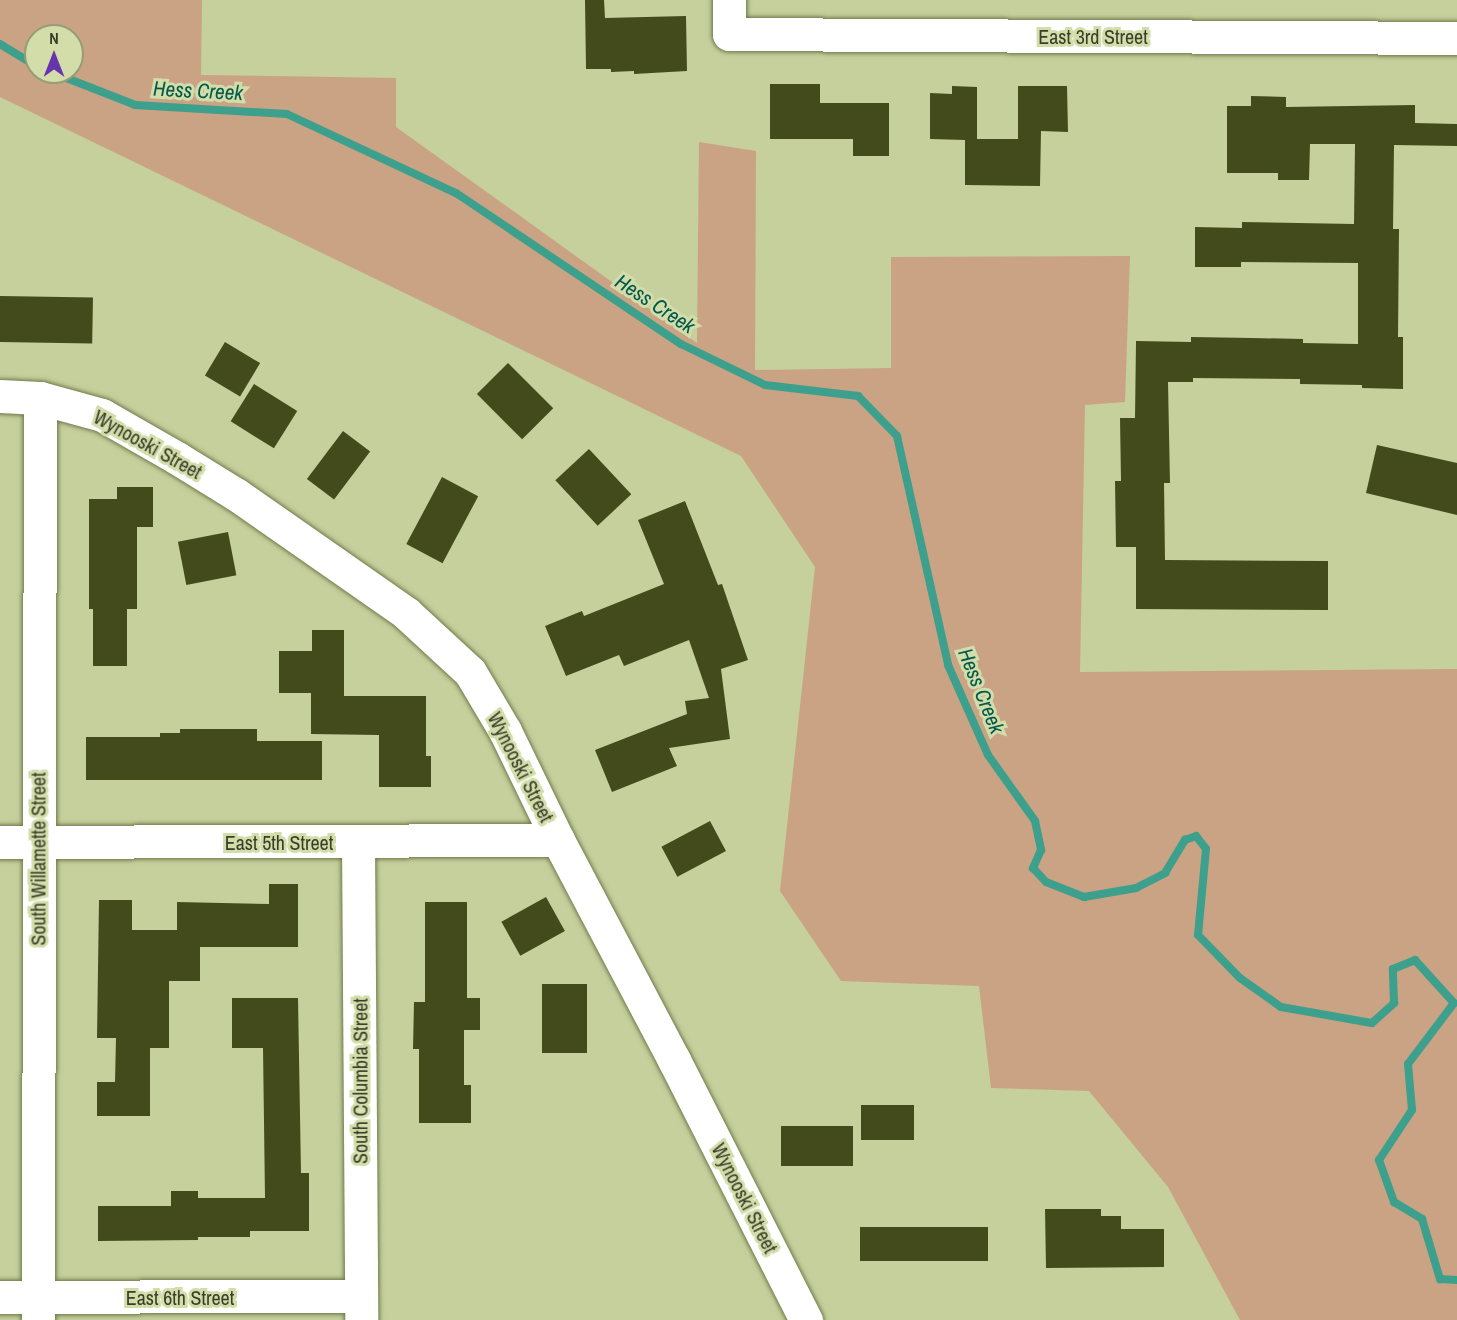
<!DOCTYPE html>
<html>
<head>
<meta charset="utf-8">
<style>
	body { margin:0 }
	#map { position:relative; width:1457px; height:1320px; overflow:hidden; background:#c5d09d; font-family:"Archivo Narrow",sans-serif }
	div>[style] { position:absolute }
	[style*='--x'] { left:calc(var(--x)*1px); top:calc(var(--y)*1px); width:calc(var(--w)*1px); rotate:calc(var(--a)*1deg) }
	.green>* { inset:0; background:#caa284 }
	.stream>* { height:8px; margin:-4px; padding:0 4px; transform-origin:4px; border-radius:4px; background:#3ca08c }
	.building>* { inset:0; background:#434b1c; transform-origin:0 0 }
	.roads { filter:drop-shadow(0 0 2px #717a4b) drop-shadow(0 0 2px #717a4b) }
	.minor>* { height:33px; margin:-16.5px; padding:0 16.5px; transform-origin:16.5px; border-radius:16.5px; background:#fff }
	.major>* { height:33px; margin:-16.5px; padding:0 16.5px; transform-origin:16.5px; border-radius:16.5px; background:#fff }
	span { translate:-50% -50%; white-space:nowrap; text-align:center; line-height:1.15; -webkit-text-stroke:6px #d2ddaa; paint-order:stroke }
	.street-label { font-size:20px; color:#393d29 }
	.water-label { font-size:21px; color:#025a4c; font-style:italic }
	.north { position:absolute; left:24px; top:24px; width:60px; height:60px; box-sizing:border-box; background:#d2ddaa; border:2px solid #959d76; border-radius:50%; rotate:0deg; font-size:16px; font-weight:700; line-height:24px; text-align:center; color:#393d29 }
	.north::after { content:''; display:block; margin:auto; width:21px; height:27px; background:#6635ac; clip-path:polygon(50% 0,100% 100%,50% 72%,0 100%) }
</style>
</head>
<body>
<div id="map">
	<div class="green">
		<i style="clip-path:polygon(evenodd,0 0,202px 0,201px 75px,396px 78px,396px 127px,697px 343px,699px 142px,756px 151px,755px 370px,891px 368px,891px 257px,1130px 256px,1125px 402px,1085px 405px,1080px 672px,1457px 669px,1457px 1320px,1240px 1320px,1168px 1187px,1089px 1091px,991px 1088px,979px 986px,841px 981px,780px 891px,815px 567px,741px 456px,0 97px,0 0,36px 36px,72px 36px,72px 72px,36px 72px,36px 36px)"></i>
	</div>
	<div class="stream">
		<i style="--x:0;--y:44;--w:42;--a:31.4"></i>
		<i style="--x:51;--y:72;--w:90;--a:21.4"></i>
		<i style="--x:135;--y:105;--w:152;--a:3.4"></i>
		<i style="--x:287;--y:114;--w:187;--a:25.1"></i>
		<i style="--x:456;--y:193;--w:271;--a:33.9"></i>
		<i style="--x:681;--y:344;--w:93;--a:26"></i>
		<i style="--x:765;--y:385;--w:94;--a:6.7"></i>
		<i style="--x:858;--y:396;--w:56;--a:45.7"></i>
		<i style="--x:897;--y:436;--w:235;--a:77.4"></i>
		<i style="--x:948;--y:665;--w:98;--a:66"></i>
		<i style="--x:988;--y:755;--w:81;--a:54.5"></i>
		<i style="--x:1035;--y:821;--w:30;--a:78"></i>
		<i style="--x:1041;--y:850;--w:20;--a:114"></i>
		<i style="--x:1033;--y:868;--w:19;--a:47"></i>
		<i style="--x:1046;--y:882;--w:41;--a:21.5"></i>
		<i style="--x:1084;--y:897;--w:53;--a:-9.8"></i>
		<i style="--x:1136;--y:888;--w:33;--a:-27"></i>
		<i style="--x:1165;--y:873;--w:39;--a:-59"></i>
		<i style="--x:1185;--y:840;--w:12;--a:-20"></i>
		<i style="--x:1196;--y:836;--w:16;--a:52"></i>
		<i style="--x:1206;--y:849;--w:86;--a:95.3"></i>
		<i style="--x:1198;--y:935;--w:60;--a:45.7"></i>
		<i style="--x:1240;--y:978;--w:50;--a:35.3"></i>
		<i style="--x:1281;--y:1007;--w:92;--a:10"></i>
		<i style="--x:1372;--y:1023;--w:30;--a:-42"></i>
		<i style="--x:1394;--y:1003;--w:34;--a:-92"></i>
		<i style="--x:1393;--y:969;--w:24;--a:-22"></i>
		<i style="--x:1415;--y:960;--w:58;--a:47.8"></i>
		<i style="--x:1454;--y:1003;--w:76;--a:127"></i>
		<i style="--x:1408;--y:1064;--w:46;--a:85"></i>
		<i style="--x:1412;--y:1110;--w:60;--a:123.4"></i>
		<i style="--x:1379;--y:1160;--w:45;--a:70.3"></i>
		<i style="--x:1394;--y:1202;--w:33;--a:31"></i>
		<i style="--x:1422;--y:1219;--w:63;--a:73.3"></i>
		<i style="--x:1440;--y:1279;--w:17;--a:3"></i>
	</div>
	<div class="building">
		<i style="clip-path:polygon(585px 0,604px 0,605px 18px,686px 16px,687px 71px,634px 74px,634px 71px,611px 72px,611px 69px,586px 69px)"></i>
		<i style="clip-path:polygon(770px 84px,820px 84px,820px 103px,889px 103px,889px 156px,853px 156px,853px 139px,770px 139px)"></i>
		<i style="clip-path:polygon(952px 86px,977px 87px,977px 139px,1018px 139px,1018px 86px,1067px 86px,1068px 132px,1041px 131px,1040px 186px,965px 185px,965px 140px,930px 139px,930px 93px,952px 94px)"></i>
		<i style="clip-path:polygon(1251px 96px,1286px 97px,1286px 107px,1415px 105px,1415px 123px,1457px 124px,1457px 146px,1394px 145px,1393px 229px,1399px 229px,1398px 337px,1403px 337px,1403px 389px,1362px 388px,1362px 385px,1300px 384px,1300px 379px,1193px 378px,1193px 382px,1168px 382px,1170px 483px,1164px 483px,1165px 560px,1328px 561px,1328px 610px,1136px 609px,1136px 547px,1116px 547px,1115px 481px,1121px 481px,1120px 418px,1135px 418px,1136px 341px,1191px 342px,1191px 337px,1252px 338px,1303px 339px,1303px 343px,1358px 344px,1358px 263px,1241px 262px,1241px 267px,1195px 267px,1195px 227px,1242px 228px,1242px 222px,1354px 224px,1355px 144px,1310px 144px,1309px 180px,1278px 180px,1278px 173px,1227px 173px,1227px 106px,1251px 106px)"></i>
		<i style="left:0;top:296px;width:93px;height:46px;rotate:1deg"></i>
		<i style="left:225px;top:342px;width:41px;height:39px;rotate:31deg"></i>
		<i style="left:508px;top:363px;width:64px;height:44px;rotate:45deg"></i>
		<i style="left:254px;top:384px;width:51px;height:44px;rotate:32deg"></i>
		<i style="left:343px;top:431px;width:34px;height:60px;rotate:37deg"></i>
		<i style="clip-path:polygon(1377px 445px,1457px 463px,1457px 515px,1366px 493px)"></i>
		<i style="left:589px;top:449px;width:62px;height:46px;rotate:47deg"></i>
		<i style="left:442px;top:477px;width:41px;height:76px;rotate:28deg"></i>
		<i style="clip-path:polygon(117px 487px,153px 487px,153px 527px,137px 527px,137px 609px,127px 609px,127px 666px,93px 666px,93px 609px,89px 609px,89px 499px,117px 499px)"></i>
		<i style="clip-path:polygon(685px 501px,718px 585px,722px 584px,748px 660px,721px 669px,730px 739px,669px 748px,677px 766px,612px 792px,595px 750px,687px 714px,685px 701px,709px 698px,689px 640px,624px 666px,619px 655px,566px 676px,545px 626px,582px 611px,584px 616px,664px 584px,638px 520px)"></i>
		<i style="left:228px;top:532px;width:44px;height:51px;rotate:79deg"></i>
		<i style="clip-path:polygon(312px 630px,344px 630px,344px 696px,426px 696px,426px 756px,431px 756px,431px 787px,379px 787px,379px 735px,311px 734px,311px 693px,279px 693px,279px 651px,312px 651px)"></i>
		<i style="clip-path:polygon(180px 729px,257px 729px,257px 741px,322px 741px,322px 780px,86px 780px,86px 737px,160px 737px,160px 733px,180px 733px)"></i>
		<i style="left:710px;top:821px;width:34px;height:55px;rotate:62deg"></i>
		<i style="clip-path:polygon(269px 884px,298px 884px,298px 947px,200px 947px,200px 981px,169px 981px,169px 1048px,150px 1048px,150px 1116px,97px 1116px,97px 1082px,115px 1082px,116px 1038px,97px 1038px,99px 900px,132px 900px,132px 930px,177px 930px,177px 902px,269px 904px)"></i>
		<i style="left:546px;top:897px;width:39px;height:51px;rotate:61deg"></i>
		<i style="clip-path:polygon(425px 902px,467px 902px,467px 998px,480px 998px,480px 1030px,464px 1030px,464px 1085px,471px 1085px,471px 1123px,419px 1123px,419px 1049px,413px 1049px,414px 1002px,425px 1002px)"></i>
		<i style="left:542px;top:984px;width:45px;height:69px"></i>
		<i style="clip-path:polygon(232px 998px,298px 998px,301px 1173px,309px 1173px,309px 1231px,250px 1231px,250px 1237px,198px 1237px,198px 1240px,98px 1241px,98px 1206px,171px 1206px,171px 1191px,198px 1191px,198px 1198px,265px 1198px,263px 1048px,232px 1048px)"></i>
		<i style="left:861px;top:1105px;width:53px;height:35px"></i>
		<i style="left:781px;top:1126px;width:72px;height:40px"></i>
		<i style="clip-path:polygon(1045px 1209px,1101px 1209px,1101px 1216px,1121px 1216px,1121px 1229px,1164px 1229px,1164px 1267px,1046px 1268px)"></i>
		<i style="left:860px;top:1227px;width:128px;height:34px"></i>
	</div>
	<div class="roads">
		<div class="minor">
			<i style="--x:729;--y:0;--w:34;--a:90"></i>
			<i style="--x:729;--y:34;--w:728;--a:0.31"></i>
			<i style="--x:0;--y:842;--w:558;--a:-0.21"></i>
			<i style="--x:358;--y:842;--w:478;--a:89.6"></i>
			<i style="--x:0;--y:1297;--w:361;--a:-0.2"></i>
			<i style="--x:38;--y:1320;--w:922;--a:-89.88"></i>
		</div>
		<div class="major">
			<i style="--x:0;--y:396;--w:40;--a:2.9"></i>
			<i style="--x:40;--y:398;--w:64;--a:15.3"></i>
			<i style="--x:102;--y:415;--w:86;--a:29.8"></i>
			<i style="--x:177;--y:458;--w:70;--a:31.7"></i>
			<i style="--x:237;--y:495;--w:206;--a:34.9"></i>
			<i style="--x:406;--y:613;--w:87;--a:42.7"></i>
			<i style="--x:470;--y:672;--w:69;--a:59.3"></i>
			<i style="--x:505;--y:731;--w:121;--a:64.1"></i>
			<i style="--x:558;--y:840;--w:249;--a:62.2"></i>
			<i style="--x:674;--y:1060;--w:292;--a:63.1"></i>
		</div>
	</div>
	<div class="street-label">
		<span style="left:1093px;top:36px">East 3rd Street</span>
		<span style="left:148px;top:444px;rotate:29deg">Wynooski Street</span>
		<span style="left:521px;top:767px;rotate:63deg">Wynooski Street</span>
		<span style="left:279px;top:842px">East 5th Street</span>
		<span style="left:38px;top:859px;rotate:-90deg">South Willamette Street</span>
		<span style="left:360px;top:1081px;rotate:-90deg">South Columbia Street</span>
		<span style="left:745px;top:1198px;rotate:63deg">Wynooski Street</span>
		<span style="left:180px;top:1297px">East 6th Street</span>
	</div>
	<div class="water-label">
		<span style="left:198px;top:91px;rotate:3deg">Hess Creek</span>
		<span style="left:655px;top:304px;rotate:33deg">Hess Creek</span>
		<span style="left:981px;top:691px;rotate:68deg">Hess Creek</span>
	</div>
	<div class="north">N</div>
</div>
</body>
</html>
